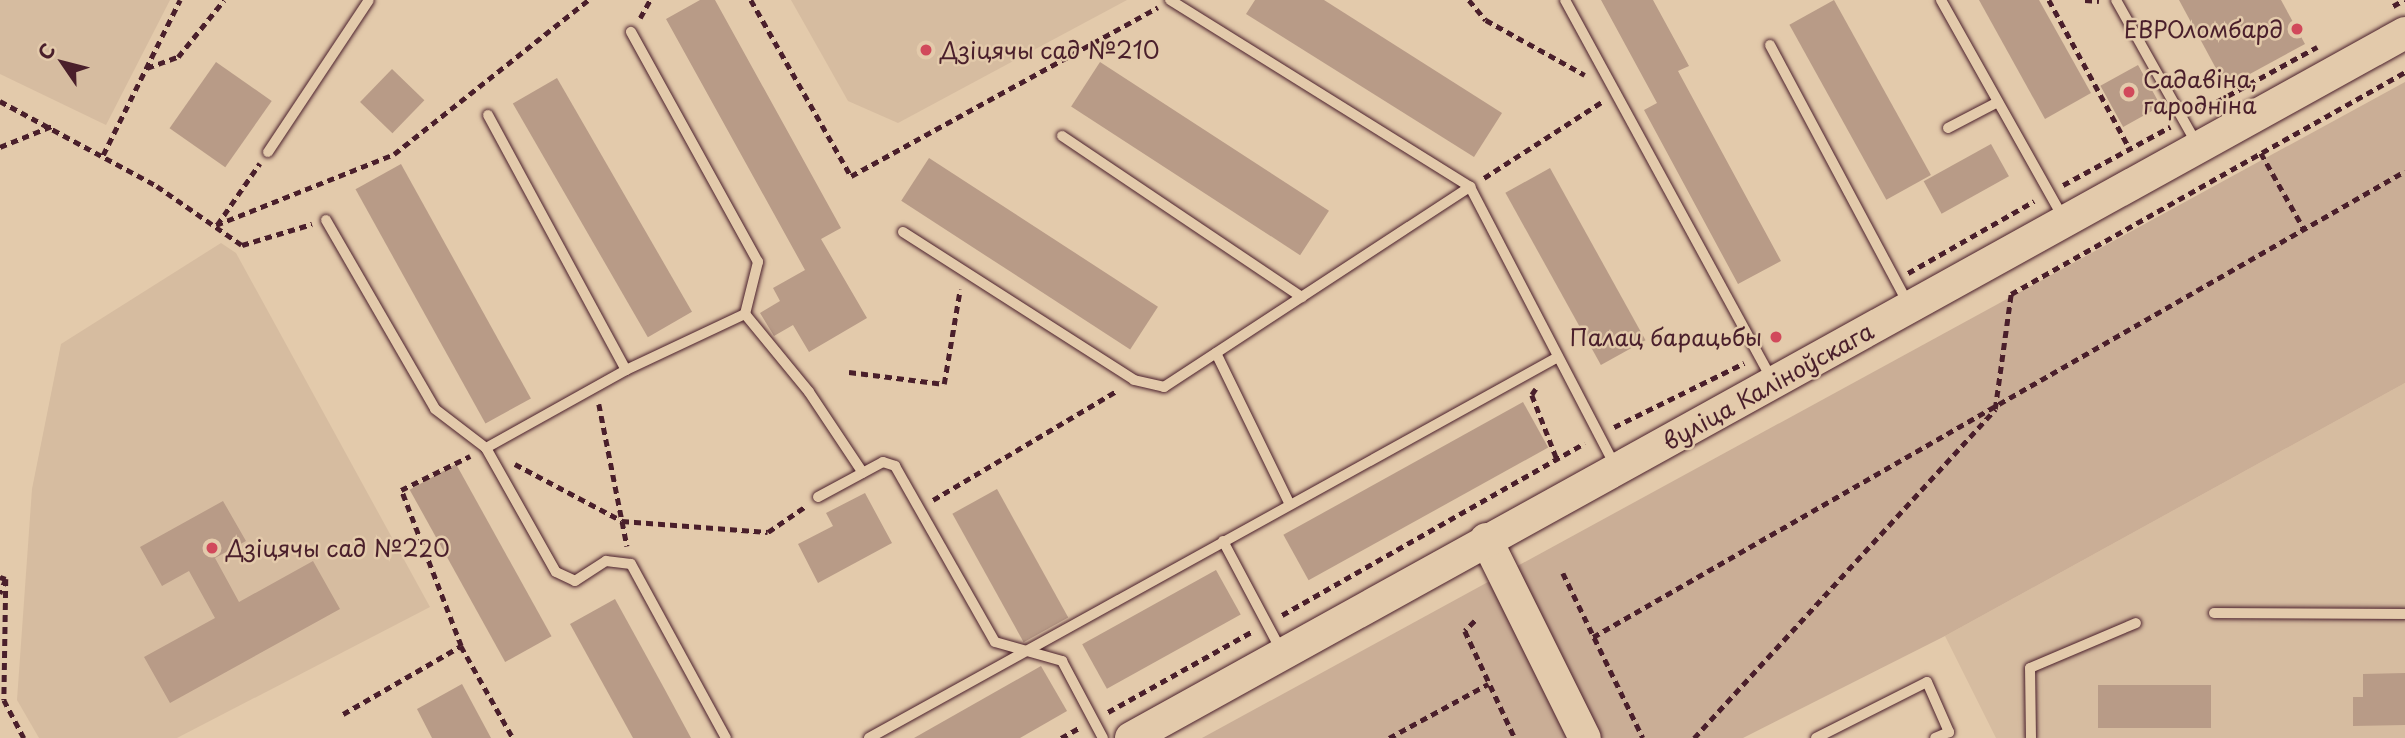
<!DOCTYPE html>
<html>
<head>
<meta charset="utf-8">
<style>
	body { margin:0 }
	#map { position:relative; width:2405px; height:738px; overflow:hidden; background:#e3caab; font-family:"Playpen Sans",sans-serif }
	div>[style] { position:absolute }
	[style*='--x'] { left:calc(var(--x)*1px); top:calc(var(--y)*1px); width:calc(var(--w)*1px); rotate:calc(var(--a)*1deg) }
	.built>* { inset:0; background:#d6bca0 }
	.green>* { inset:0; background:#caae96 }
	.building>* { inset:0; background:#b89b87; transform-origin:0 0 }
	.path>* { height:4.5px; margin-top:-2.25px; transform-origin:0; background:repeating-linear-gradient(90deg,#4a1f2b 0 7px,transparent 0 12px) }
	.roads { filter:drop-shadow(0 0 2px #4a1f2b) drop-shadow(0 0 2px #4a1f2b) }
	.lane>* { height:10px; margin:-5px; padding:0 5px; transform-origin:5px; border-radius:5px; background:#e3caab }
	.secondary>* { height:32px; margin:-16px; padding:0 16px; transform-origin:16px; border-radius:16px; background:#e3caab }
	.dots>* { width:19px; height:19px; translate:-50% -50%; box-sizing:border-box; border:4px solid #e3caab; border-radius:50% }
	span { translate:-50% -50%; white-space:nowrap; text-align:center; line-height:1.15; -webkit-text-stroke:5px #e3caab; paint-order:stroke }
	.poi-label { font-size:23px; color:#4a1f2b }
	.right { translate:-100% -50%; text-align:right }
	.left { translate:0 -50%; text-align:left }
	.street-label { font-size:23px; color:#4a1f2b }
	.north { position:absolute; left:28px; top:28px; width:70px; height:70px; -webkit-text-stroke:5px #e3caab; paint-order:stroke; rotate:305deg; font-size:19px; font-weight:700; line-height:28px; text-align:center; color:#4a1f2b }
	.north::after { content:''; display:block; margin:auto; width:24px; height:32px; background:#4a1f2b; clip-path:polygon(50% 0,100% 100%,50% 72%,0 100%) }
</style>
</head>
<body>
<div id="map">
	<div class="built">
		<i style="clip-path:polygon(0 0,170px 0,106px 125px,0 74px)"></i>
		<i style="clip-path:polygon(791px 0,1127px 0,898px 123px,848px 101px)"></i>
		<i style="clip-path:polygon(221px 243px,236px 253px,430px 607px,177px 738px,39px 738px,17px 700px,32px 489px,61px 344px)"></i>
		<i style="clip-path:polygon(2405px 383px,2405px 738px,1996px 738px,1945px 636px)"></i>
	</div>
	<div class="green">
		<i style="clip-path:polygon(2405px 82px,2405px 383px,1945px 636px,1743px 738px,1202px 738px)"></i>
	</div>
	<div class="building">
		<i style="clip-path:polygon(700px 0,715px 0,841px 228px,821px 239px,867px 318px,809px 352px,793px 325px,774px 336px,760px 313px,780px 301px,773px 288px,805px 270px,666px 19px)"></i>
		<i style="clip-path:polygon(1255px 0,1324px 0,1502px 113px,1474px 157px,1246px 14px)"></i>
		<i style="clip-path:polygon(1601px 0,1653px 0,1689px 66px,1678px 71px,1781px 261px,1738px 284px,1644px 110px,1657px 103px)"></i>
		<i style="left:1834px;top:0;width:200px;height:51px;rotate:61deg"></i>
		<i style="clip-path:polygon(1979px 0,2039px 0,2091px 93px,2045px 119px)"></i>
		<i style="clip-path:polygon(2179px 0,2281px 0,2305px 44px,2226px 87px)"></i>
		<i style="left:216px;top:62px;width:68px;height:81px;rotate:35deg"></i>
		<i style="left:1100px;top:62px;width:273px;height:53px;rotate:33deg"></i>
		<i style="left:2138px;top:65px;width:47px;height:43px;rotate:61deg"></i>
		<i style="left:392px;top:69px;width:45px;height:46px;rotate:44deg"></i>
		<i style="left:557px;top:78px;width:270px;height:51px;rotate:60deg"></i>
		<i style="left:1991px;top:144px;width:37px;height:77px;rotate:61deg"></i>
		<i style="left:929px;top:158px;width:273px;height:51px;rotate:33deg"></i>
		<i style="left:401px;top:164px;width:268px;height:52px;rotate:61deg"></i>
		<i style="left:1550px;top:168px;width:197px;height:51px;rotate:61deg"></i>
		<i style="left:1523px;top:402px;width:52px;height:274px;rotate:61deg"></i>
		<i style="left:456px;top:464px;width:197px;height:53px;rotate:61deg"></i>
		<i style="left:997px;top:489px;width:147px;height:51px;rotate:61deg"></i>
		<i style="clip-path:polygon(865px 493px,892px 543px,818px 583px,798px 544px,833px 526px,826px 513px)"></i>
		<i style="clip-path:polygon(223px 501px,246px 541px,215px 558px,239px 602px,313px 561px,340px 609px,170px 703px,144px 657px,215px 618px,189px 571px,162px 586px,140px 547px)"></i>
		<i style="left:1216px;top:570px;width:51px;height:153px;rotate:61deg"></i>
		<i style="clip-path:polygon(615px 599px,664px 688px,691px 738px,633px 738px,570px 624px)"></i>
		<i style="clip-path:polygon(1041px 666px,1067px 711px,1020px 738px,914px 738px)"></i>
		<i style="clip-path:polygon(2405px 673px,2405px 725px,2353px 726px,2353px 697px,2363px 697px,2363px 674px)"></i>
		<i style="clip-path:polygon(462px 684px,491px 738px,432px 738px,417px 709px)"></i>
		<i style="left:2211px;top:685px;width:43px;height:113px;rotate:90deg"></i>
	</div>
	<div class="path">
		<i style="--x:751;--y:0;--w:202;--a:60.4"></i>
		<i style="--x:851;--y:176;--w:350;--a:-28.8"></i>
		<i style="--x:1469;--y:0;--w:26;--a:50"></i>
		<i style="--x:1486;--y:20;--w:113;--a:29.1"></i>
		<i style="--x:2049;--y:0;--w:170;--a:61.5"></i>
		<i style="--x:2085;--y:0;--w:14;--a:4"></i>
		<i style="--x:2393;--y:6;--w:13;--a:-29"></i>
		<i style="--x:640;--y:18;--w:21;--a:-61"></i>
		<i style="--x:147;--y:68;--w:33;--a:-20"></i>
		<i style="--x:178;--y:57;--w:73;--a:-51.1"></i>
		<i style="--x:0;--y:101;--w:179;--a:28.4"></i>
		<i style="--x:157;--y:186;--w:103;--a:34.8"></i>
		<i style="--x:242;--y:245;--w:73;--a:-16.7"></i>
		<i style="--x:2196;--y:113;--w:138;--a:-28.6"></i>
		<i style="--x:0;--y:147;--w:56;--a:-22"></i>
		<i style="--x:2261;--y:153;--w:87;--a:60.5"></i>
		<i style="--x:103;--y:155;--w:173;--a:-63.6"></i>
		<i style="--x:1484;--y:178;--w:142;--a:-32.9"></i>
		<i style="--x:2063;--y:185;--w:122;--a:-28.5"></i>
		<i style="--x:216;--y:225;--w:192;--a:-21.7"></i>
		<i style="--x:394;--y:154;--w:248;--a:-38.4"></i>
		<i style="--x:217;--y:225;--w:75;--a:-55.3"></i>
		<i style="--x:1908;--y:273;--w:145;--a:-29.7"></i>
		<i style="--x:849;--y:372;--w:96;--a:7.2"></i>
		<i style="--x:944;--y:384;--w:96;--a:-80.4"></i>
		<i style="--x:1536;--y:389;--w:7;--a:124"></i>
		<i style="--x:1532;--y:395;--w:69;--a:68.7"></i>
		<i style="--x:599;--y:404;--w:145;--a:78.8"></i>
		<i style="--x:1614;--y:427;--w:145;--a:-26.2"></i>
		<i style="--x:515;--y:464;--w:121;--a:28"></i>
		<i style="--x:622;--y:521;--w:146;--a:4.3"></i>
		<i style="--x:768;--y:532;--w:46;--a:-34.4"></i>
		<i style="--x:933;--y:500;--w:215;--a:-30.7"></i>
		<i style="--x:1563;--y:573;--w:183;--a:64.1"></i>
		<i style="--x:0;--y:577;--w:6;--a:18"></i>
		<i style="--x:6;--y:579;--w:16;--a:112"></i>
		<i style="--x:6;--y:579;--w:121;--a:90.9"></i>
		<i style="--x:4;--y:700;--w:43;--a:62.2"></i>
		<i style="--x:1282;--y:615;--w:348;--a:-29.6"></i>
		<i style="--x:1475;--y:621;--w:14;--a:135"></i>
		<i style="--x:1465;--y:631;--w:118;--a:65"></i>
		<i style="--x:1593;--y:637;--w:936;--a:-29.85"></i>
		<i style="--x:461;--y:646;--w:167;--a:-111"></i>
		<i style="--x:401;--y:490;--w:77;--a:-26.2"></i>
		<i style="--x:1108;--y:712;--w:166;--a:-29.2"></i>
		<i style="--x:343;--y:714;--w:136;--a:-30"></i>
		<i style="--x:461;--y:646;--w:106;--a:60.5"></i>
		<i style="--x:1061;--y:738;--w:21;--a:-29"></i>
		<i style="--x:1389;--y:738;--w:113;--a:-28.6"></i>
		<i style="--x:1694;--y:738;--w:446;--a:-47.5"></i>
		<i style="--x:1995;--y:409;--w:116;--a:-82.1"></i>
		<i style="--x:2011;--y:294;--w:452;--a:-29.4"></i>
	</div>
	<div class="roads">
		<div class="lane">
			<i style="--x:1170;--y:0;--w:354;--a:31.9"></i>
			<i style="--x:1470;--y:187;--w:316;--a:62.5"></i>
			<i style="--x:1565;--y:0;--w:432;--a:61.4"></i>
			<i style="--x:1941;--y:0;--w:251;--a:60.7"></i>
			<i style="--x:2116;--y:0;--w:167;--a:60.7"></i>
			<i style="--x:1770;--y:45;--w:295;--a:61.9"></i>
			<i style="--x:488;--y:115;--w:290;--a:61.6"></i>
			<i style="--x:1948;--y:128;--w:56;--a:-27.5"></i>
			<i style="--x:1062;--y:136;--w:289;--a:33.9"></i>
			<i style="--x:268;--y:152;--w:182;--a:-56.4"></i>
			<i style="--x:326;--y:220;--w:218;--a:60"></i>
			<i style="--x:435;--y:409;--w:64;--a:37.4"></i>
			<i style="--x:486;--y:448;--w:142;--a:60.6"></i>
			<i style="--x:556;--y:572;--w:21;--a:25"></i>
			<i style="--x:575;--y:581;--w:37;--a:-33"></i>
			<i style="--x:606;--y:561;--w:25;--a:7"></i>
			<i style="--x:631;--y:564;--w:198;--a:61.4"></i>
			<i style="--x:903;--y:232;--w:274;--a:32.6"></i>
			<i style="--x:1134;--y:380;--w:31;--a:13"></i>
			<i style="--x:1164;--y:387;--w:366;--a:-33.2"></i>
			<i style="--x:745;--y:314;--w:101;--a:50.6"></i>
			<i style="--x:809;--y:392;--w:97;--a:56.3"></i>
			<i style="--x:1216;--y:353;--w:167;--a:64"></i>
			<i style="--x:486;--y:448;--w:160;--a:-29.1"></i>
			<i style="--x:626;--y:370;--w:132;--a:-25.2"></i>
			<i style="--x:745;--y:314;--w:54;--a:-76"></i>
			<i style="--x:758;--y:262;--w:263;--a:-118.9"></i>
			<i style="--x:818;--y:497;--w:74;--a:-28.3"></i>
			<i style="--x:883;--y:462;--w:13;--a:18"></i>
			<i style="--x:895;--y:466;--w:202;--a:60.4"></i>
			<i style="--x:995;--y:642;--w:70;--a:15.8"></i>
			<i style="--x:1062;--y:661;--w:87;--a:62"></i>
			<i style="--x:1223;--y:541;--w:123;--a:62"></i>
			<i style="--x:2214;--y:613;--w:191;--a:0.3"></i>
			<i style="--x:869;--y:738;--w:787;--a:-28.94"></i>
			<i style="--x:1816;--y:738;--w:124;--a:-26.8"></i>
			<i style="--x:1927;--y:682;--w:55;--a:66.3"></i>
			<i style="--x:1949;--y:732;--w:15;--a:157"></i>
			<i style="--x:2031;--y:738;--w:70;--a:-90.8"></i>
			<i style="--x:2030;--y:668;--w:115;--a:-23"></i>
		</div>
		<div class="secondary">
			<i style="--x:1486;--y:539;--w:222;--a:63.6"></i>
			<i style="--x:1131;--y:738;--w:1456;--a:-28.96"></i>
		</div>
	</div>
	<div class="dots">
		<i style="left:2297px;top:29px;background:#d1495b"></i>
		<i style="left:926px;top:50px;background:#d1495b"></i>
		<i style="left:2129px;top:92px;background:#d1495b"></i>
		<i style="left:1776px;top:337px;background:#d1495b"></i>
		<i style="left:212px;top:548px;background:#d1495b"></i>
	</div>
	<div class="poi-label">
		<span class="right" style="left:2283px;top:29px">ЕВРОломбард</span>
		<span class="left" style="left:940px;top:50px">Дзіцячы сад №210</span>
		<span class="left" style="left:2143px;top:92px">Садавіна,<br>гародніна</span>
		<span class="right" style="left:1762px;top:337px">Палац барацьбы</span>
		<span class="left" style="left:226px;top:548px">Дзіцячы сад №220</span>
	</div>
	<div class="street-label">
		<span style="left:1768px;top:386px;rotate:-29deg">вуліца Каліноўскага</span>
	</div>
	<div class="north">С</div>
</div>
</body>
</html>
